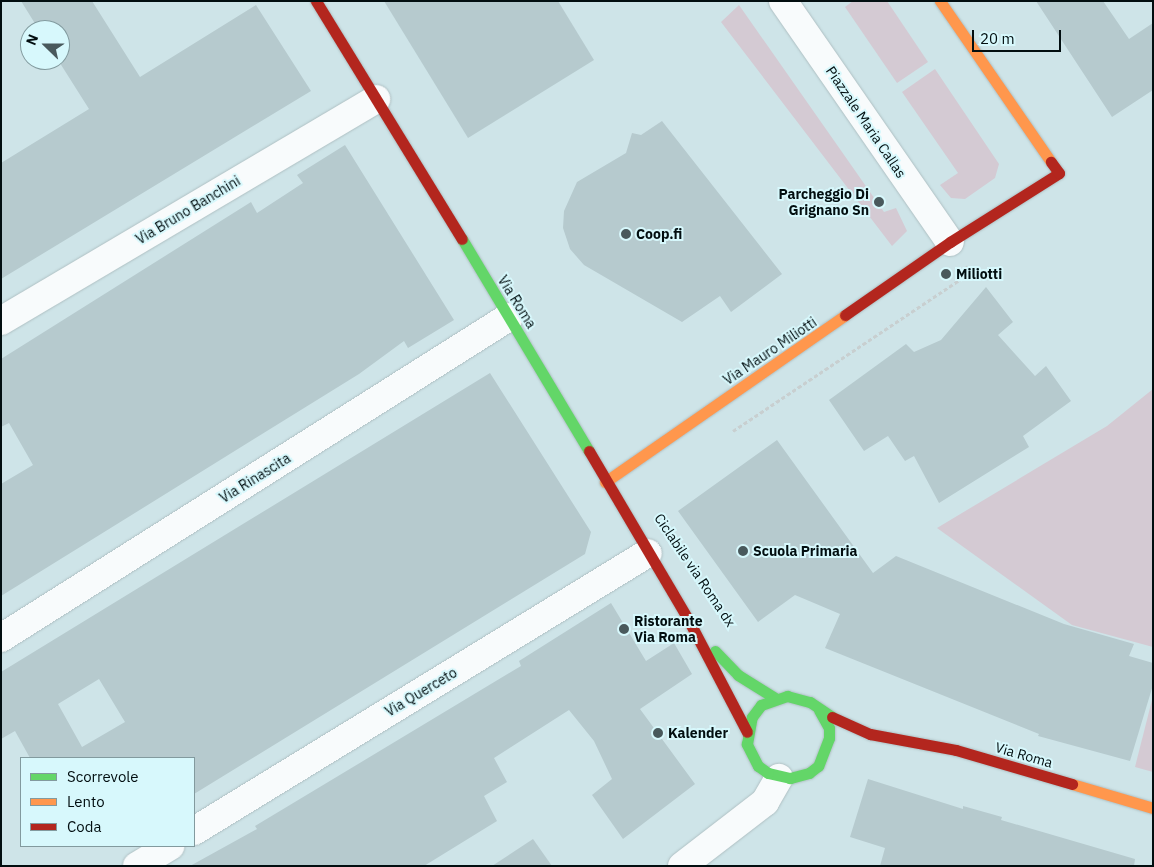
<!DOCTYPE html>
<html>
<head>
<meta charset="utf-8">
<style>
	body { margin:0 }
	#map { position:relative; width:1154px; height:867px; overflow:hidden; background:#cee4e8; font-family:"IBM Plex Sans",sans-serif }
	div>[style] { position:absolute }
	[style*='--x'] { left:calc(var(--x)*1px); top:calc(var(--y)*1px); width:calc(var(--w)*1px); rotate:calc(var(--a)*1deg) }
	.green>* { inset:0; background:#d4cad3 }
	.building>* { inset:0; background:#b6cace }
	.path>* { height:3px; margin-top:-1.5px; transform-origin:0; background:repeating-linear-gradient(90deg,#c8cfd0 0 4px,transparent 0 6.5px) }
	.roads { filter:drop-shadow(0 0 1px #afc0c3) drop-shadow(0 0 1px #afc0c3) }
	.street>* { height:28px; margin:-14px; padding:0 14px; transform-origin:14px; border-radius:14px; background:#f8fbfc }
	.fast>* { height:11px; margin:-5.5px; padding:0 5.5px; transform-origin:5.5px; border-radius:5.5px; background:#63d668 }
	.slow>* { height:11px; margin:-5.5px; padding:0 5.5px; transform-origin:5.5px; border-radius:5.5px; background:#ff974d }
	.jam>* { height:11px; margin:-5.5px; padding:0 5.5px; transform-origin:5.5px; border-radius:5.5px; background:#b3261e }
	.dots>* { width:14px; height:14px; translate:-50% -50%; box-sizing:border-box; border:2px solid #d7f8fc; border-radius:50% }
	span { translate:-50% -50%; white-space:nowrap; text-align:center; line-height:1.15; -webkit-text-stroke:4px #d7f8fc; paint-order:stroke }
	.street-label { font-size:14px; color:#020e10 }
	.poi-label { font-size:14px; color:#020e10; font-weight:700 }
	.right { translate:-100% -50%; text-align:right }
	.left { translate:0 -50%; text-align:left }
	.frame { position:absolute; inset:0; border:2px solid #020e10; pointer-events:none }
	.legend { position:absolute; left:20px; top:757px; width:175px; height:90px; box-sizing:border-box; background:#d7f8fc; border:1px solid #829a9e; margin:0; padding:6px 9px; list-style:none; font-size:15px; color:#020e10 }
	.legend li { display:flex; align-items:center; gap:10px; height:25px }
	.legend b { width:25px; border:1px solid #829a9e }
	.north { position:absolute; left:20px; top:20px; width:50px; height:50px; box-sizing:border-box; background:#d7f8fc; border:1px solid #829a9e; border-radius:50%; rotate:292deg; font-size:14px; font-weight:700; line-height:20px; text-align:center; color:#020e10 }
	.north::after { content:''; display:block; margin:auto; width:18px; height:22px; background:#49595c; clip-path:polygon(50% 0,100% 100%,50% 72%,0 100%) }
	.scale { position:absolute; left:972px; top:30px; width:89px; height:22px; box-sizing:border-box; border:2px solid #020e10; border-top:0; padding-left:6px; font-size:15px; line-height:18px; white-space:nowrap; color:#020e10; -webkit-text-stroke:4px #d7f8fc; paint-order:stroke }
</style>
</head>
<body>
<div id="map">
	<div class="green">
		<i style="clip-path:polygon(853px 1px,887px 1px,928px 62px,897px 83px,845px 7px)"></i>
		<i style="clip-path:polygon(739px 5px,884px 212px,896px 208px,907px 231px,892px 246px,721px 22px)"></i>
		<i style="clip-path:polygon(935px 69px,999px 164px,995px 178px,965px 199px,951px 198px,940px 185px,958px 173px,902px 92px)"></i>
		<i style="clip-path:polygon(1153px 389px,1153px 647px,1072px 625px,937px 528px,1107px 426px)"></i>
		<i style="clip-path:polygon(1153px 696px,1153px 772px,1135px 767px)"></i>
	</div>
	<div class="building">
		<i style="clip-path:polygon(21px 1px,92px 1px,140px 77px,256px 5px,311px 91px,1px 279px,1px 163px,89px 109px,58px 60px,60px 30px,39px 30px)"></i>
		<i style="clip-path:polygon(384px 1px,558px 1px,594px 60px,468px 138px)"></i>
		<i style="clip-path:polygon(1036px 1px,1103px 1px,1129px 39px,1153px 23px,1153px 90px,1112px 117px)"></i>
		<i style="clip-path:polygon(662px 121px,782px 274px,731px 312px,720px 296px,682px 322px,584px 265px,570px 249px,563px 228px,564px 211px,577px 182px,626px 153px,632px 133px,641px 135px)"></i>
		<i style="clip-path:polygon(345px 145px,454px 320px,408px 348px,404px 341px,359px 374px,1px 596px,1px 484px,33px 465px,9px 423px,1px 427px,1px 359px,251px 202px,257px 213px,303px 183px,297px 175px)"></i>
		<i style="clip-path:polygon(986px 287px,1013px 322px,998px 335px,1035px 376px,1046px 366px,1071px 401px,1023px 436px,1029px 447px,939px 503px,914px 456px,905px 461px,888px 436px,864px 451px,829px 400px,906px 344px,914px 352px,941px 340px)"></i>
		<i style="clip-path:polygon(evenodd,490px 373px,591px 532px,585px 554px,194px 794px,194px 758px,30px 758px,15px 731px,1px 739px,1px 672px,490px 373px,99px 679px,125px 722px,82px 747px,58px 704px,99px 679px)"></i>
		<i style="clip-path:polygon(777px 440px,873px 573px,896px 556px,1064px 624px,1134px 644px,1129px 656px,1153px 663px,1153px 685px,1130px 761px,1038px 736px,1039px 734px,825px 648px,840px 614px,795px 595px,758px 622px,678px 511px)"></i>
		<i style="clip-path:polygon(611px 603px,646px 661px,674px 643px,692px 674px,640px 709px,695px 784px,623px 839px,592px 795px,612px 779px,594px 741px,569px 710px,494px 758px,507px 782px,484px 796px,497px 821px,424px 866px,190px 866px,257px 829px,255px 826px,521px 666px,519px 661px)"></i>
		<i style="clip-path:polygon(868px 779px,963px 809px,963px 806px,1002px 817px,1001px 820px,1135px 859px,1134px 866px,880px 866px,885px 848px,850px 837px)"></i>
		<i style="clip-path:polygon(533px 839px,552px 866px,492px 866px)"></i>
	</div>
	<div class="path">
		<i style="--x:733;--y:431;--w:286;--a:-33.7"></i>
		<i style="--x:971;--y:272;--w:8;--a:-130"></i>
		<i style="--x:717;--y:607;--w:24;--a:52"></i>
	</div>
	<div class="roads">
		<div class="street">
			<i style="--x:783;--y:1;--w:293;--a:55.3"></i>
			<i style="--x:1;--y:321;--w:436;--a:-30.6"></i>
			<i style="--x:1;--y:638;--w:601;--a:-32.29"></i>
			<i style="--x:194;--y:831;--w:532;--a:-31.48"></i>
			<i style="--x:137;--y:866;--w:39;--a:-31"></i>
			<i style="--x:682;--y:866;--w:105;--a:-37.6"></i>
			<i style="--x:765;--y:802;--w:28;--a:-60"></i>
		</div>
		<div class="fast">
			<i style="--x:462;--y:239;--w:247;--a:59.1"></i>
			<i style="--x:715;--y:651;--w:33;--a:46"></i>
			<i style="--x:738;--y:675;--w:44;--a:31.9"></i>
			<i style="--x:819;--y:710;--w:21;--a:61"></i>
			<i style="--x:829;--y:728;--w:10;--a:90"></i>
			<i style="--x:829;--y:738;--w:30;--a:111"></i>
			<i style="--x:818;--y:766;--w:11;--a:142"></i>
			<i style="--x:809;--y:773;--w:20;--a:165"></i>
			<i style="--x:790;--y:778;--w:23;--a:-167"></i>
			<i style="--x:768;--y:773;--w:12;--a:-145"></i>
			<i style="--x:758;--y:766;--w:25;--a:-117"></i>
			<i style="--x:747;--y:744;--w:27;--a:-80"></i>
			<i style="--x:752;--y:717;--w:15;--a:-53"></i>
			<i style="--x:761;--y:705;--w:28;--a:-19"></i>
			<i style="--x:787;--y:696;--w:24;--a:15"></i>
			<i style="--x:810;--y:702;--w:27;--a:34"></i>
		</div>
		<div class="slow">
			<i style="--x:940;--y:1;--w:196;--a:55.4"></i>
			<i style="--x:605;--y:482;--w:292;--a:-34.8"></i>
			<i style="--x:1072;--y:784;--w:84;--a:16.5"></i>
		</div>
		<div class="jam">
			<i style="--x:316;--y:1;--w:279;--a:58.5"></i>
			<i style="--x:845;--y:315;--w:128;--a:-34.8"></i>
			<i style="--x:950;--y:242;--w:129;--a:-32.3"></i>
			<i style="--x:1059;--y:173;--w:14;--a:-126"></i>
			<i style="--x:589;--y:451;--w:197;--a:59.5"></i>
			<i style="--x:689;--y:621;--w:125;--a:62.4"></i>
			<i style="--x:832;--y:717;--w:42;--a:24.1"></i>
			<i style="--x:870;--y:734;--w:87;--a:10.5"></i>
			<i style="--x:956;--y:750;--w:121;--a:16.3"></i>
		</div>
	</div>
	<div class="dots">
		<i style="left:879px;top:202px;background:#49595c"></i>
		<i style="left:626px;top:234px;background:#49595c"></i>
		<i style="left:946px;top:274px;background:#49595c"></i>
		<i style="left:743px;top:551px;background:#49595c"></i>
		<i style="left:624px;top:629px;background:#49595c"></i>
		<i style="left:658px;top:733px;background:#49595c"></i>
	</div>
	<div class="street-label">
		<span style="left:866px;top:122px;rotate:56deg">Piazzale Maria Callas</span>
		<span style="left:188px;top:210px;rotate:-31deg">Via Bruno Banchini</span>
		<span style="left:517px;top:302px;rotate:58deg">Via Roma</span>
		<span style="left:770px;top:351px;rotate:-34deg">Via Mauro Miliotti</span>
		<span style="left:255px;top:478px;rotate:-32deg">Via Rinascita</span>
		<span style="left:695px;top:570px;rotate:56deg">Ciclabile via Roma dx</span>
		<span style="left:421px;top:692px;rotate:-31deg">Via Querceto</span>
		<span style="left:1024px;top:755px;rotate:16deg">Via Roma</span>
	</div>
	<div class="poi-label">
		<span class="right" style="left:869px;top:202px">Parcheggio Di<br>Grignano Sn</span>
		<span class="left" style="left:636px;top:234px">Coop.fi</span>
		<span class="left" style="left:956px;top:274px">Miliotti</span>
		<span class="left" style="left:753px;top:551px">Scuola Primaria</span>
		<span class="left" style="left:634px;top:629px">Ristorante<br>Via Roma</span>
		<span class="left" style="left:668px;top:733px">Kalender</span>
	</div>
	<div class="frame"></div>
	<ul class="legend">
	<li><b style="height:6px;background:#63d668"></b>Scorrevole</li>
	<li><b style="height:6px;background:#ff974d"></b>Lento</li>
	<li><b style="height:6px;background:#b3261e"></b>Coda</li>
	</ul>
	<div class="north">N</div>
	<div class="scale">20 m</div>
</div>
</body>
</html>
